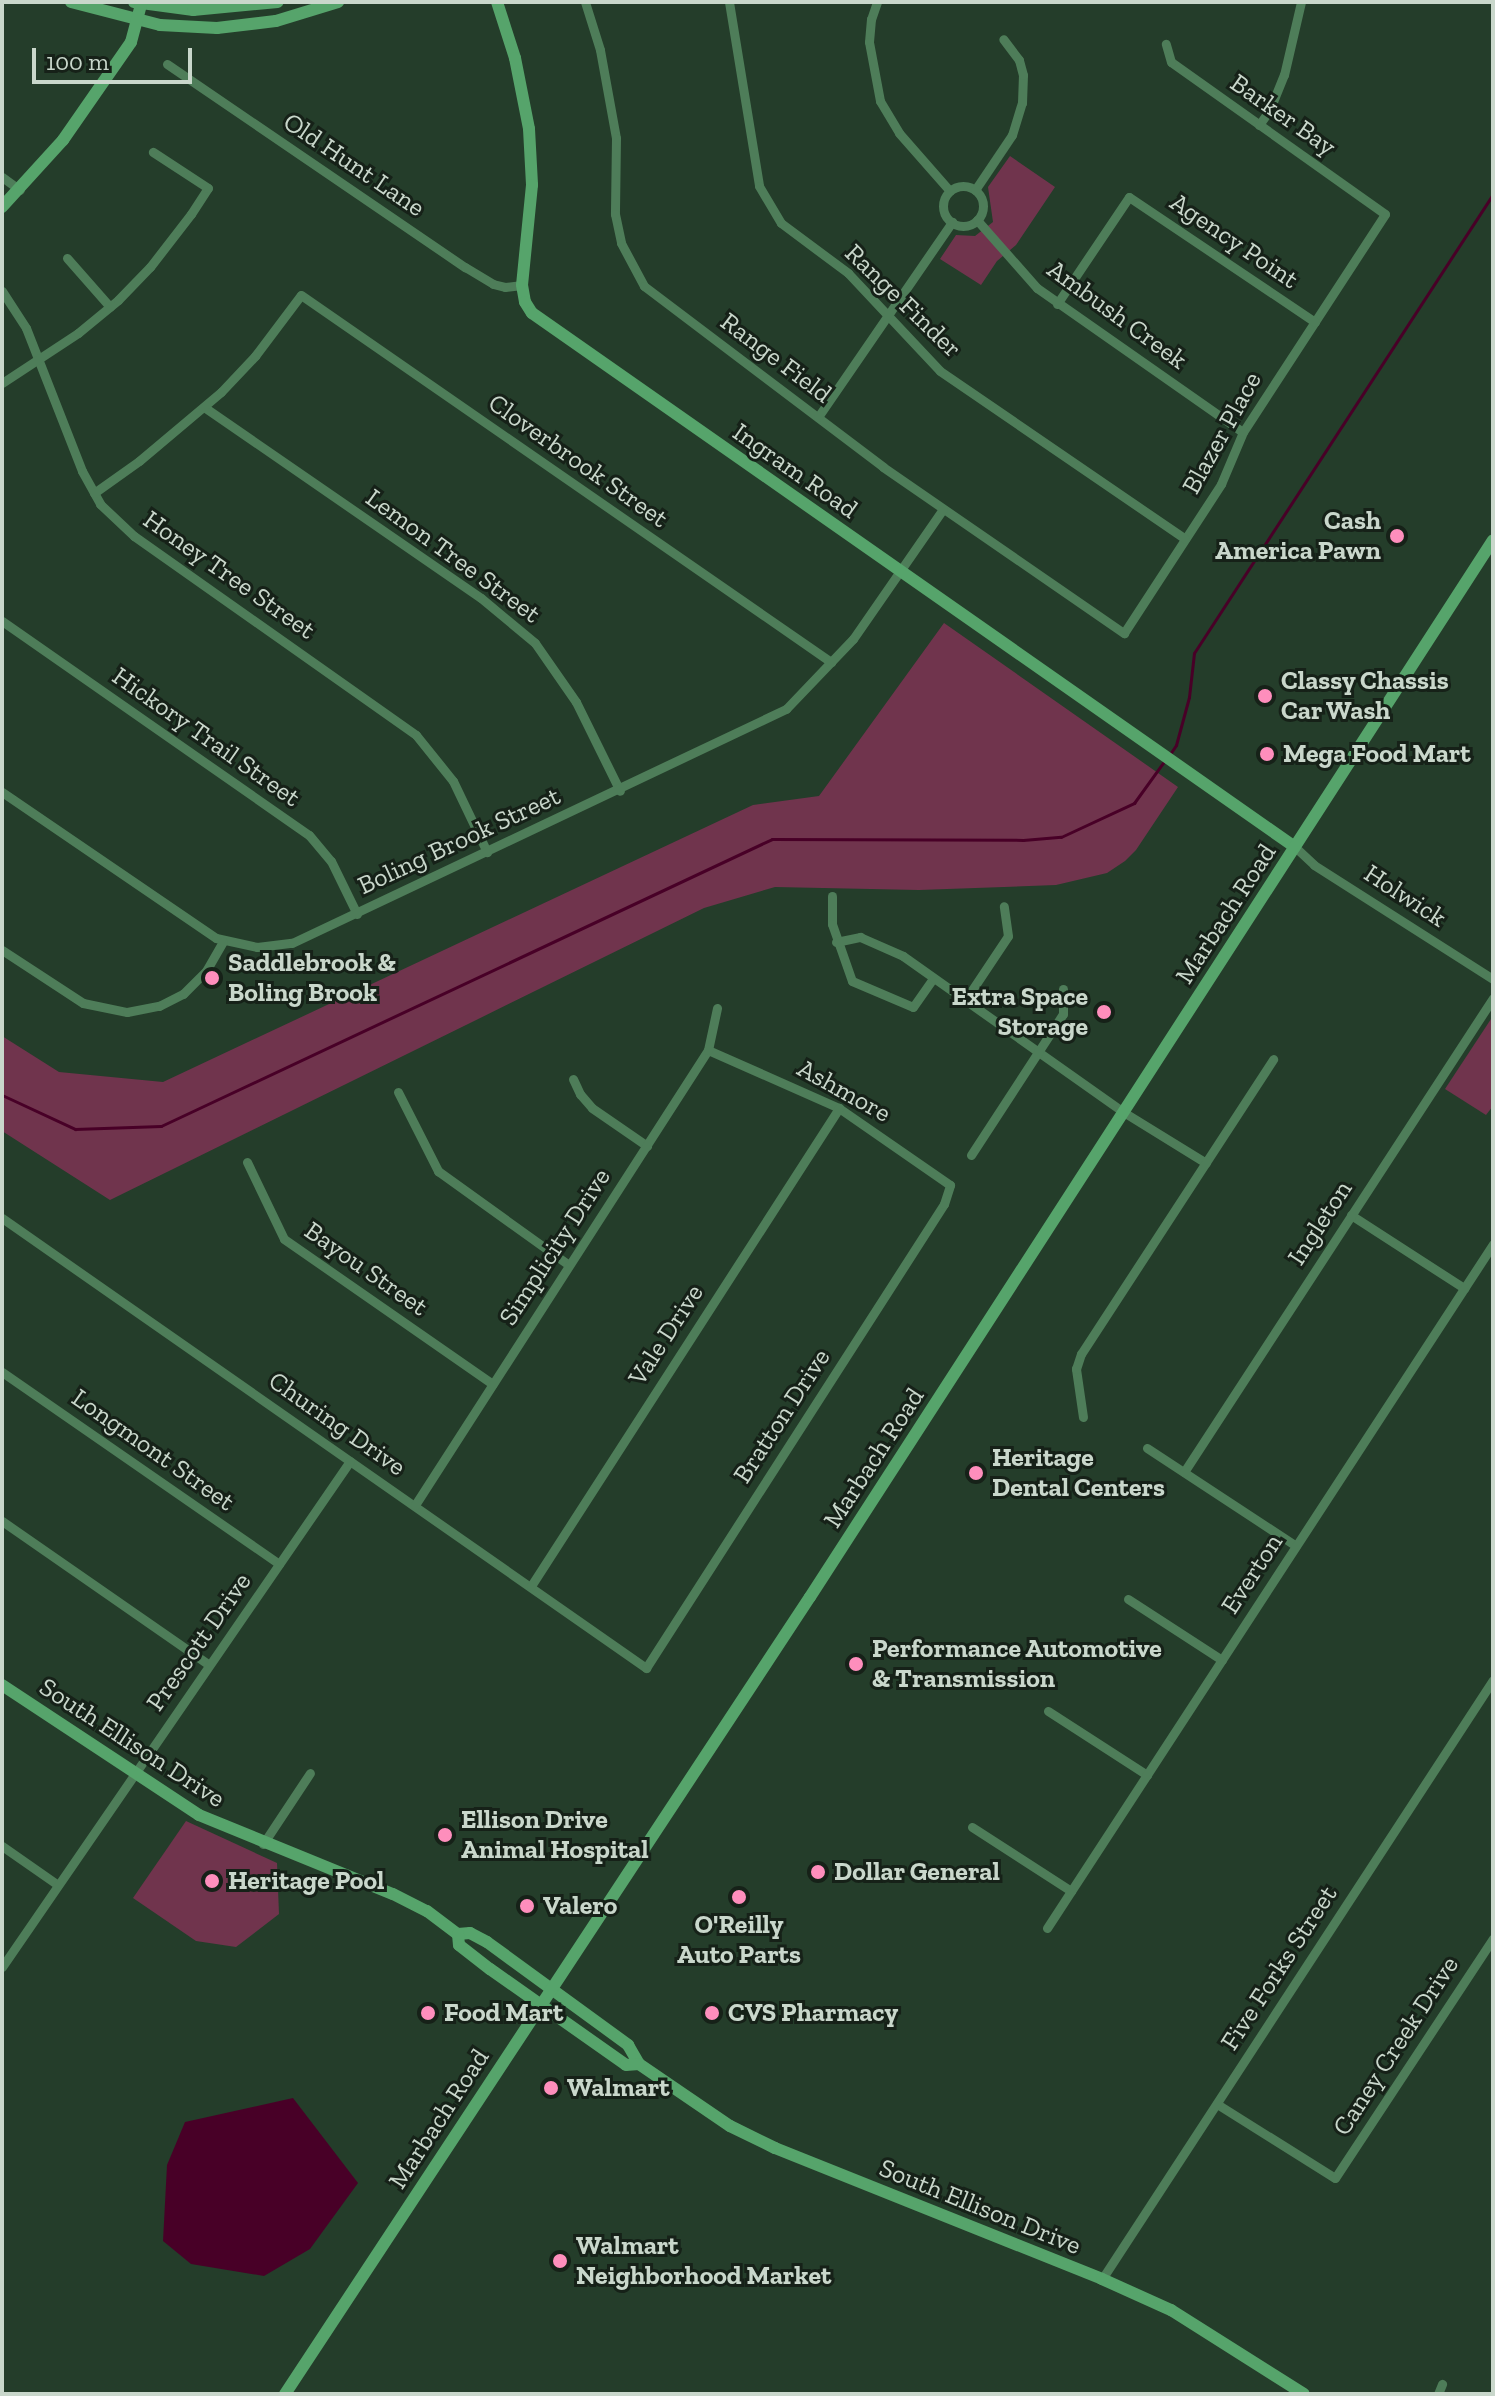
<!DOCTYPE html>
<html>
<head>
<meta charset="utf-8">
<style>
	body { margin:0 }
	#map { position:relative; width:1495px; height:2396px; overflow:hidden; background:#243d2a; font-family:"Zilla Slab",serif }
	div>[style] { position:absolute }
	[style*='--x'] { left:calc(var(--x)*1px); top:calc(var(--y)*1px); width:calc(var(--w)*1px); rotate:calc(var(--a)*1deg) }
	.green>* { inset:0; background:#70344d }
	.water>* { inset:0; background:#480027 }
	.stream>* { height:3px; margin:-1.5px; padding:0 1.5px; transform-origin:1.5px; border-radius:1.5px; background:#480027 }
	.street>* { height:9px; margin:-4.5px; padding:0 4.5px; transform-origin:4.5px; border-radius:4.5px; background:#4e7d59 }
	.street>.ring { margin:-4.5px; padding:0; box-sizing:content-box; background:none; border:9px solid #4e7d59; border-radius:50% }
	.secondary>* { height:12px; margin:-6px; padding:0 6px; transform-origin:6px; border-radius:6px; background:#56a46b }
	.dots>* { width:22px; height:22px; translate:-50% -50%; box-sizing:border-box; border:4px solid #162118; border-radius:50% }
	span { translate:-50% -50%; white-space:nowrap; text-align:center; line-height:1.15; -webkit-text-stroke:6px #162118; paint-order:stroke }
	.street-label { font-size:26px; color:#c9d7cb }
	.poi-label { font-size:26px; color:#c9d7cb; font-weight:700 }
	.right { translate:-100% -50%; text-align:right }
	.left { translate:0 -50%; text-align:left }
	.frame { position:absolute; inset:0; border:4px solid #c9d7cb; pointer-events:none }
	.scale { position:absolute; left:32px; top:48px; width:160px; height:36px; box-sizing:border-box; border:4px solid #c9d7cb; border-top:0; padding-left:10px; font-size:24px; line-height:28px; white-space:nowrap; color:#c9d7cb; -webkit-text-stroke:6px #162118; paint-order:stroke }
</style>
</head>
<body>
<div id="map">
	<div class="green">
		<i style="clip-path:polygon(1010px 156px,1055px 187px,1016px 245px,997px 261px,981px 285px,940px 259px,956px 235px,975px 236px,993px 222px,988px 187px)"></i>
		<i style="clip-path:polygon(944px 623px,1178px 787px,1136px 850px,1125px 861px,1107px 873px,1056px 885px,919px 890px,775px 887px,704px 908px,110px 1200px,2px 1131px,2px 1036px,59px 1072px,163px 1082px,753px 805px,819px 796px)"></i>
		<i style="clip-path:polygon(1493px 1016px,1493px 1106px,1486px 1115px,1445px 1089px)"></i>
		<i style="clip-path:polygon(186px 1821px,277px 1863px,279px 1914px,236px 1947px,196px 1941px,133px 1898px)"></i>
	</div>
	<div class="water">
		<i style="clip-path:polygon(293px 2098px,358px 2183px,310px 2249px,264px 2276px,191px 2264px,163px 2241px,167px 2165px,185px 2122px)"></i>
	</div>
	<div class="stream">
		<i style="--x:1170;--y:754;--w:11;--a:-56"></i>
		<i style="--x:1176;--y:745;--w:50;--a:-74.8"></i>
		<i style="--x:1189;--y:697;--w:44;--a:-83.5"></i>
		<i style="--x:1194;--y:653;--w:548;--a:-56.92"></i>
		<i style="--x:2;--y:1095;--w:81;--a:25"></i>
		<i style="--x:75;--y:1129;--w:86;--a:-2"></i>
		<i style="--x:161;--y:1126;--w:675;--a:-25.16"></i>
		<i style="--x:772;--y:839;--w:251;--a:0.2"></i>
		<i style="--x:1023;--y:840;--w:38;--a:-5"></i>
		<i style="--x:1061;--y:837;--w:81;--a:-25"></i>
		<i style="--x:1134;--y:803;--w:53;--a:-54.2"></i>
	</div>
	<div class="street">
		<i style="--x:585;--y:2;--w:50;--a:72.6"></i>
		<i style="--x:600;--y:50;--w:89;--a:79.7"></i>
		<i style="--x:616;--y:138;--w:76;--a:90.8"></i>
		<i style="--x:615;--y:214;--w:30;--a:78"></i>
		<i style="--x:621;--y:243;--w:49;--a:61.9"></i>
		<i style="--x:644;--y:286;--w:300;--a:37.1"></i>
		<i style="--x:883;--y:467;--w:293;--a:34.6"></i>
		<i style="--x:1124;--y:633;--w:178;--a:-56.9"></i>
		<i style="--x:1221;--y:484;--w:56;--a:-67.1"></i>
		<i style="--x:1243;--y:432;--w:260;--a:-56.9"></i>
		<i style="--x:1385;--y:214;--w:262;--a:-144.6"></i>
		<i style="--x:1171;--y:62;--w:19;--a:-106"></i>
		<i style="--x:729;--y:2;--w:186;--a:80.7"></i>
		<i style="--x:759;--y:186;--w:43;--a:59.3"></i>
		<i style="--x:781;--y:223;--w:84;--a:36.7"></i>
		<i style="--x:848;--y:273;--w:134;--a:46.8"></i>
		<i style="--x:940;--y:371;--w:297;--a:34.4"></i>
		<i style="--x:877;--y:2;--w:18;--a:109"></i>
		<i style="--x:871;--y:19;--w:23;--a:95"></i>
		<i style="--x:869;--y:42;--w:60;--a:79.4"></i>
		<i style="--x:880;--y:101;--w:37;--a:59"></i>
		<i style="--x:899;--y:133;--w:77;--a:48.7"></i>
		<i style="--x:167;--y:64;--w:361;--a:34.3"></i>
		<i style="--x:465;--y:267;--w:33;--a:31"></i>
		<i style="--x:493;--y:284;--w:12;--a:14"></i>
		<i style="--x:505;--y:287;--w:17;--a:-7"></i>
		<i style="--x:1259;--y:125;--w:19;--a:-55"></i>
		<i style="--x:1270;--y:109;--w:37;--a:-68"></i>
		<i style="--x:1284;--y:75;--w:75;--a:-76.9"></i>
		<i style="--x:2;--y:177;--w:22;--a:36"></i>
		<i class="ring" style="left:943px;top:186px;width:31px;height:31px"></i>
		<i style="--x:975;--y:190;--w:66;--a:-56.1"></i>
		<i style="--x:1012;--y:135;--w:34;--a:-73"></i>
		<i style="--x:1022;--y:103;--w:28;--a:-88"></i>
		<i style="--x:1023;--y:75;--w:16;--a:-105"></i>
		<i style="--x:1019;--y:60;--w:26;--a:-127"></i>
		<i style="--x:977;--y:220;--w:91;--a:48.6"></i>
		<i style="--x:1037;--y:288;--w:251;--a:35"></i>
		<i style="--x:67;--y:258;--w:65;--a:48.7"></i>
		<i style="--x:2;--y:291;--w:44;--a:57"></i>
		<i style="--x:26;--y:328;--w:154;--a:68.6"></i>
		<i style="--x:82;--y:471;--w:38;--a:61"></i>
		<i style="--x:100;--y:504;--w:47;--a:43.3"></i>
		<i style="--x:134;--y:536;--w:345;--a:35.2"></i>
		<i style="--x:416;--y:735;--w:59;--a:51.2"></i>
		<i style="--x:453;--y:781;--w:79;--a:64.4"></i>
		<i style="--x:1057;--y:304;--w:129;--a:-56.1"></i>
		<i style="--x:1129;--y:197;--w:224;--a:33.9"></i>
		<i style="--x:2;--y:383;--w:91;--a:-33.3"></i>
		<i style="--x:78;--y:333;--w:52;--a:-39.5"></i>
		<i style="--x:118;--y:300;--w:46;--a:-45.9"></i>
		<i style="--x:150;--y:267;--w:67;--a:-52.3"></i>
		<i style="--x:191;--y:214;--w:31;--a:-57"></i>
		<i style="--x:208;--y:188;--w:66;--a:-146.8"></i>
		<i style="--x:204;--y:407;--w:336;--a:34.6"></i>
		<i style="--x:481;--y:598;--w:70;--a:39.8"></i>
		<i style="--x:535;--y:643;--w:72;--a:55.2"></i>
		<i style="--x:576;--y:702;--w:99;--a:63.7"></i>
		<i style="--x:818;--y:417;--w:237;--a:-55.5"></i>
		<i style="--x:94;--y:493;--w:55;--a:-35.4"></i>
		<i style="--x:139;--y:461;--w:107;--a:-40.1"></i>
		<i style="--x:221;--y:392;--w:50;--a:-46.6"></i>
		<i style="--x:255;--y:356;--w:76;--a:-53"></i>
		<i style="--x:301;--y:295;--w:645;--a:34.7"></i>
		<i style="--x:2;--y:621;--w:374;--a:34.9"></i>
		<i style="--x:309;--y:835;--w:34;--a:50"></i>
		<i style="--x:331;--y:861;--w:59;--a:63.9"></i>
		<i style="--x:2;--y:792;--w:259;--a:34.3"></i>
		<i style="--x:216;--y:938;--w:42;--a:12.4"></i>
		<i style="--x:257;--y:947;--w:35;--a:-7"></i>
		<i style="--x:292;--y:943;--w:547;--a:-25.35"></i>
		<i style="--x:786;--y:709;--w:97;--a:-46.3"></i>
		<i style="--x:853;--y:639;--w:158;--a:-55.3"></i>
		<i style="--x:1295;--y:847;--w:26;--a:43"></i>
		<i style="--x:1314;--y:865;--w:212;--a:32.5"></i>
		<i style="--x:832;--y:896;--w:28;--a:90"></i>
		<i style="--x:832;--y:924;--w:60;--a:70.7"></i>
		<i style="--x:852;--y:981;--w:66;--a:23.1"></i>
		<i style="--x:913;--y:1007;--w:33;--a:-55"></i>
		<i style="--x:836;--y:942;--w:25;--a:-12"></i>
		<i style="--x:860;--y:937;--w:47;--a:23.8"></i>
		<i style="--x:903;--y:956;--w:272;--a:35.3"></i>
		<i style="--x:1125;--y:1113;--w:95;--a:31.7"></i>
		<i style="--x:2;--y:950;--w:97;--a:33.2"></i>
		<i style="--x:83;--y:1003;--w:45;--a:11.6"></i>
		<i style="--x:127;--y:1012;--w:33;--a:-11"></i>
		<i style="--x:159;--y:1006;--w:27;--a:-27"></i>
		<i style="--x:183;--y:994;--w:33;--a:-45"></i>
		<i style="--x:206;--y:971;--w:34;--a:-60"></i>
		<i style="--x:964;--y:1002;--w:79;--a:-56.3"></i>
		<i style="--x:1008;--y:936;--w:30;--a:-98"></i>
		<i style="--x:573;--y:1079;--w:17;--a:65"></i>
		<i style="--x:580;--y:1094;--w:18;--a:49"></i>
		<i style="--x:592;--y:1108;--w:67;--a:34.6"></i>
		<i style="--x:398;--y:1092;--w:89;--a:63.1"></i>
		<i style="--x:438;--y:1171;--w:161;--a:35.7"></i>
		<i style="--x:971;--y:1155;--w:168;--a:-56.9"></i>
		<i style="--x:1063;--y:1014;--w:25;--a:-90"></i>
		<i style="--x:247;--y:1162;--w:85;--a:64.3"></i>
		<i style="--x:284;--y:1239;--w:254;--a:34.8"></i>
		<i style="--x:1351;--y:1215;--w:135;--a:32.9"></i>
		<i style="--x:2;--y:1218;--w:786;--a:34.94"></i>
		<i style="--x:646;--y:1668;--w:551;--a:-57.29"></i>
		<i style="--x:944;--y:1204;--w:20;--a:-72"></i>
		<i style="--x:950;--y:1185;--w:135;--a:-145.3"></i>
		<i style="--x:839;--y:1108;--w:143;--a:-156.1"></i>
		<i style="--x:2;--y:1372;--w:337;--a:34.7"></i>
		<i style="--x:1083;--y:1417;--w:49;--a:-98.3"></i>
		<i style="--x:1076;--y:1369;--w:16;--a:-72"></i>
		<i style="--x:1081;--y:1354;--w:352;--a:-56.9"></i>
		<i style="--x:1147;--y:1448;--w:178;--a:33.3"></i>
		<i style="--x:1184;--y:1472;--w:566;--a:-56.9"></i>
		<i style="--x:415;--y:1505;--w:541;--a:-57.22"></i>
		<i style="--x:708;--y:1050;--w:43;--a:-77.9"></i>
		<i style="--x:2;--y:1521;--w:252;--a:34.8"></i>
		<i style="--x:531;--y:1586;--w:569;--a:-57.2"></i>
		<i style="--x:1128;--y:1599;--w:112;--a:33"></i>
		<i style="--x:1048;--y:1711;--w:118;--a:32.9"></i>
		<i style="--x:972;--y:1827;--w:118;--a:32.9"></i>
		<i style="--x:263;--y:1844;--w:85;--a:-56.5"></i>
		<i style="--x:2;--y:1846;--w:68;--a:34.9"></i>
		<i style="--x:1047;--y:1928;--w:817;--a:-56.89"></i>
		<i style="--x:2;--y:1967;--w:614;--a:-55.48"></i>
		<i style="--x:1217;--y:2104;--w:139;--a:32.1"></i>
		<i style="--x:1335;--y:2178;--w:287;--a:-56.6"></i>
		<i style="--x:1102;--y:2279;--w:715;--a:-56.87"></i>
		<i style="--x:1438;--y:2394;--w:11;--a:-68"></i>
	</div>
	<div class="secondary">
		<i style="--x:71;--y:2;--w:92;--a:14.5"></i>
		<i style="--x:160;--y:25;--w:57;--a:3"></i>
		<i style="--x:217;--y:28;--w:59;--a:-6.8"></i>
		<i style="--x:276;--y:21;--w:65;--a:-17"></i>
		<i style="--x:134;--y:2;--w:60;--a:7.7"></i>
		<i style="--x:193;--y:10;--w:85;--a:-5.4"></i>
		<i style="--x:497;--y:2;--w:59;--a:72.2"></i>
		<i style="--x:515;--y:58;--w:72;--a:78.8"></i>
		<i style="--x:529;--y:129;--w:56;--a:86.9"></i>
		<i style="--x:532;--y:185;--w:100;--a:95.7"></i>
		<i style="--x:522;--y:285;--w:17;--a:80"></i>
		<i style="--x:525;--y:302;--w:13;--a:58"></i>
		<i style="--x:532;--y:313;--w:931;--a:34.99"></i>
		<i style="--x:2;--y:207;--w:91;--a:-47.7"></i>
		<i style="--x:63;--y:140;--w:119;--a:-55.2"></i>
		<i style="--x:131;--y:42;--w:39;--a:-75"></i>
		<i style="--x:2;--y:1685;--w:236;--a:33.4"></i>
		<i style="--x:199;--y:1815;--w:209;--a:22.2"></i>
		<i style="--x:393;--y:1894;--w:38;--a:27"></i>
		<i style="--x:427;--y:1911;--w:39;--a:37"></i>
		<i style="--x:458;--y:1934;--w:12;--a:-5"></i>
		<i style="--x:470;--y:1933;--w:19;--a:28"></i>
		<i style="--x:487;--y:1942;--w:175;--a:36.1"></i>
		<i style="--x:628;--y:2045;--w:22;--a:60"></i>
		<i style="--x:639;--y:2064;--w:110;--a:34.3"></i>
		<i style="--x:730;--y:2126;--w:50;--a:26.1"></i>
		<i style="--x:775;--y:2148;--w:352;--a:21.8"></i>
		<i style="--x:1102;--y:2279;--w:76;--a:24.2"></i>
		<i style="--x:1171;--y:2310;--w:157;--a:32.3"></i>
		<i style="--x:458;--y:1934;--w:11;--a:85"></i>
		<i style="--x:459;--y:1945;--w:39;--a:38"></i>
		<i style="--x:490;--y:1969;--w:166;--a:35.2"></i>
		<i style="--x:626;--y:2065;--w:13;--a:-4"></i>
		<i style="--x:285;--y:2394;--w:954;--a:-56.63"></i>
		<i style="--x:810;--y:1597;--w:1258;--a:-57.13"></i>
	</div>
	<div class="dots">
		<i style="left:1397px;top:536px;background:#fe8ebc"></i>
		<i style="left:1265px;top:696px;background:#fe8ebc"></i>
		<i style="left:1267px;top:754px;background:#fe8ebc"></i>
		<i style="left:212px;top:978px;background:#fe8ebc"></i>
		<i style="left:1104px;top:1012px;background:#fe8ebc"></i>
		<i style="left:976px;top:1473px;background:#fe8ebc"></i>
		<i style="left:856px;top:1664px;background:#fe8ebc"></i>
		<i style="left:445px;top:1835px;background:#fe8ebc"></i>
		<i style="left:818px;top:1872px;background:#fe8ebc"></i>
		<i style="left:212px;top:1881px;background:#fe8ebc"></i>
		<i style="left:739px;top:1897px;background:#fe8ebc"></i>
		<i style="left:527px;top:1906px;background:#fe8ebc"></i>
		<i style="left:428px;top:2013px;background:#fe8ebc"></i>
		<i style="left:712px;top:2013px;background:#fe8ebc"></i>
		<i style="left:551px;top:2088px;background:#fe8ebc"></i>
		<i style="left:560px;top:2261px;background:#fe8ebc"></i>
	</div>
	<div class="street-label">
		<span style="left:1283px;top:115px;rotate:35deg">Barker Bay</span>
		<span style="left:354px;top:165px;rotate:34deg">Old Hunt Lane</span>
		<span style="left:1234px;top:241px;rotate:34deg">Agency Point</span>
		<span style="left:903px;top:301px;rotate:44deg">Range Finder</span>
		<span style="left:1117px;top:315px;rotate:36deg">Ambush Creek</span>
		<span style="left:776px;top:358px;rotate:37deg">Range Field</span>
		<span style="left:1222px;top:433px;rotate:-61deg">Blazer Place</span>
		<span style="left:578px;top:461px;rotate:35deg">Cloverbrook Street</span>
		<span style="left:795px;top:471px;rotate:35deg">Ingram Road</span>
		<span style="left:453px;top:556px;rotate:36deg">Lemon Tree Street</span>
		<span style="left:229px;top:575px;rotate:35deg">Honey Tree Street</span>
		<span style="left:206px;top:737px;rotate:35deg">Hickory Trail Street</span>
		<span style="left:459px;top:841px;rotate:-25deg">Boling Brook Street</span>
		<span style="left:1405px;top:896px;rotate:33deg">Holwick</span>
		<span style="left:1226px;top:914px;rotate:-57deg">Marbach Road</span>
		<span style="left:844px;top:1091px;rotate:29deg">Ashmore</span>
		<span style="left:1320px;top:1223px;rotate:-57deg">Ingleton</span>
		<span style="left:555px;top:1247px;rotate:-57deg">Simplicity Drive</span>
		<span style="left:366px;top:1269px;rotate:35deg">Bayou Street</span>
		<span style="left:666px;top:1335px;rotate:-57deg">Vale Drive</span>
		<span style="left:782px;top:1416px;rotate:-57deg">Bratton Drive</span>
		<span style="left:337px;top:1424px;rotate:35deg">Churing Drive</span>
		<span style="left:153px;top:1450px;rotate:35deg">Longmont Street</span>
		<span style="left:874px;top:1458px;rotate:-57deg">Marbach Road</span>
		<span style="left:1252px;top:1574px;rotate:-57deg">Everton</span>
		<span style="left:199px;top:1642px;rotate:-55deg">Prescott Drive</span>
		<span style="left:132px;top:1743px;rotate:33deg">South Ellison Drive</span>
		<span style="left:1279px;top:1968px;rotate:-57deg">Five Forks Street</span>
		<span style="left:1396px;top:2046px;rotate:-57deg">Caney Creek Drive</span>
		<span style="left:439px;top:2119px;rotate:-57deg">Marbach Road</span>
		<span style="left:980px;top:2207px;rotate:22deg">South Ellison Drive</span>
	</div>
	<div class="poi-label">
		<span class="right" style="left:1381px;top:536px">Cash<br>America Pawn</span>
		<span class="left" style="left:1281px;top:696px">Classy Chassis<br>Car Wash</span>
		<span class="left" style="left:1283px;top:754px">Mega Food Mart</span>
		<span class="left" style="left:228px;top:978px">Saddlebrook &amp;<br>Boling Brook</span>
		<span class="right" style="left:1088px;top:1012px">Extra Space<br>Storage</span>
		<span class="left" style="left:992px;top:1473px">Heritage<br>Dental Centers</span>
		<span class="left" style="left:872px;top:1664px">Performance Automotive<br>&amp; Transmission</span>
		<span class="left" style="left:461px;top:1835px">Ellison Drive<br>Animal Hospital</span>
		<span class="left" style="left:834px;top:1872px">Dollar General</span>
		<span class="left" style="left:228px;top:1881px">Heritage Pool</span>
		<span class="left" style="left:543px;top:1906px">Valero</span>
		<span style="left:739px;top:1940px">O'Reilly<br>Auto Parts</span>
		<span class="left" style="left:444px;top:2013px">Food Mart</span>
		<span class="left" style="left:728px;top:2013px">CVS Pharmacy</span>
		<span class="left" style="left:567px;top:2088px">Walmart</span>
		<span class="left" style="left:576px;top:2261px">Walmart<br>Neighborhood Market</span>
	</div>
	<div class="frame"></div>
	<div class="scale">100 m</div>
</div>
</body>
</html>
